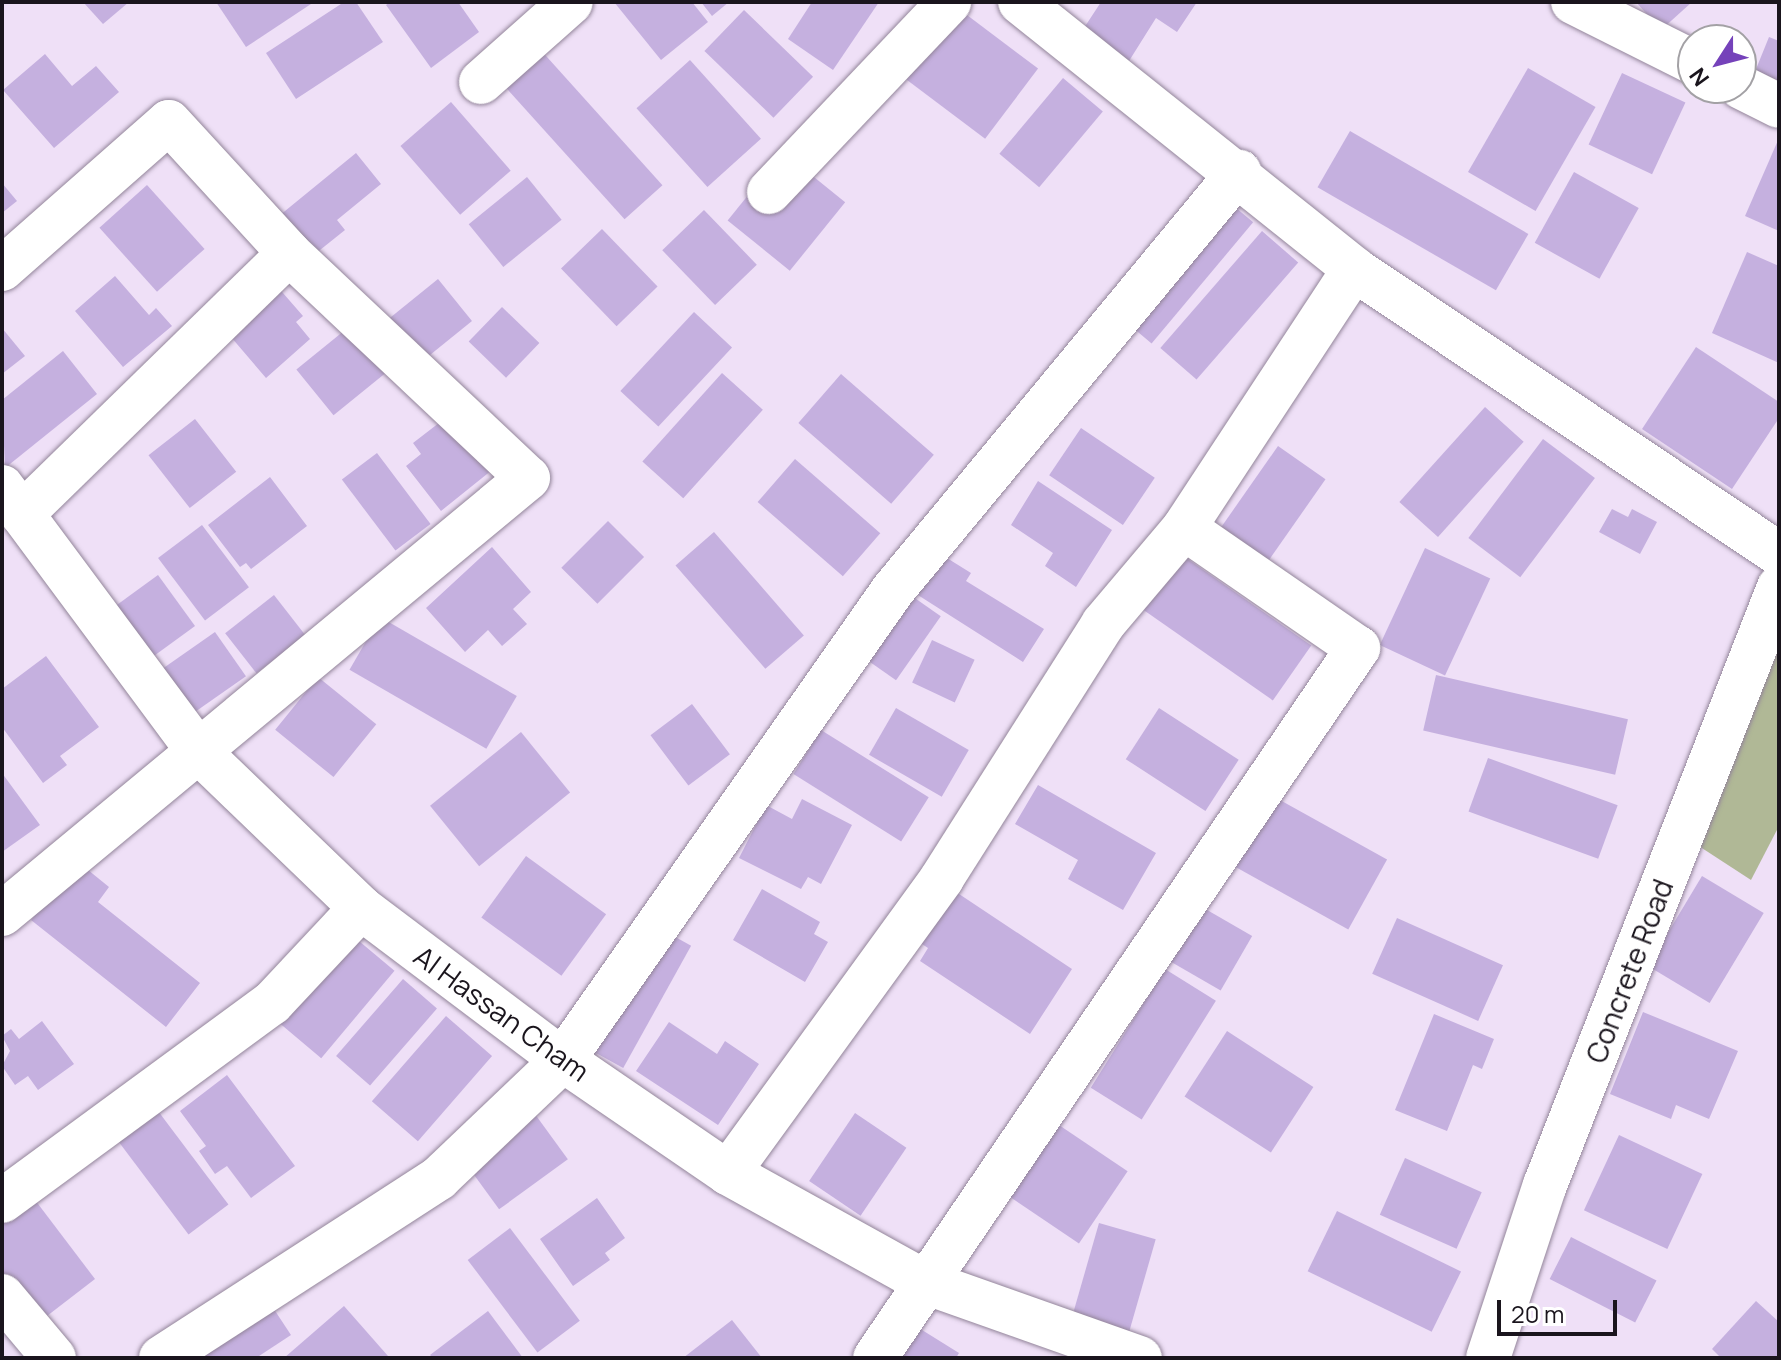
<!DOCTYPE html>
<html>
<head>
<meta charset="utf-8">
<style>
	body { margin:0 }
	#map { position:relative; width:1781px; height:1360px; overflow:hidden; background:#efe0f7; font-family:Manrope,sans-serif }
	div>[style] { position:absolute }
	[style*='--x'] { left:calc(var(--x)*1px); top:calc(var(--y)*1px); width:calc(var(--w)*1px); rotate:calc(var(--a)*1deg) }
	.green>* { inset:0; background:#b0b896 }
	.building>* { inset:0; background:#c5b0df; transform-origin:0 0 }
	.roads { filter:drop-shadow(0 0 2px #93859a) drop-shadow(0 0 2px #93859a) }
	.minor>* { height:44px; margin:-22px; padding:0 22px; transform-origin:22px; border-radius:22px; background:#fff }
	span { translate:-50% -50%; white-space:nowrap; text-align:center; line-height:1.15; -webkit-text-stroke:8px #fff; paint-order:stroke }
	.street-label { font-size:28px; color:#1a151d }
	.frame { position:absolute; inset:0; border:4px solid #1a151d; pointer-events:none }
	.north { position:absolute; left:1677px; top:24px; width:80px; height:80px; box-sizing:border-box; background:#fff; border:2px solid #a3a1a5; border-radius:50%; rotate:234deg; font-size:22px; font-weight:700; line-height:32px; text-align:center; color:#1a151d }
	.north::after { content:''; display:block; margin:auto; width:28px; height:36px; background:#7542ba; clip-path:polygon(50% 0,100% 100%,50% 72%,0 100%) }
	.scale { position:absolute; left:1497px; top:1300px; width:120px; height:36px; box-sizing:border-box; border:4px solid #1a151d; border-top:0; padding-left:10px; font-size:24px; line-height:28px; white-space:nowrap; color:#1a151d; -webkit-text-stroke:6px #fff; paint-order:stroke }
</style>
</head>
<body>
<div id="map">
	<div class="green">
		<i style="clip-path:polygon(1779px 611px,1779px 826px,1751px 880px,1688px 839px)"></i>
	</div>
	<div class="building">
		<i style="clip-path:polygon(83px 2px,129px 2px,103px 24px)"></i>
		<i style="clip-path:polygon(216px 2px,314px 2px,246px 47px)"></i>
		<i style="clip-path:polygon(344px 2px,356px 2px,383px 42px,296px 99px,266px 53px)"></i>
		<i style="clip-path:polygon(390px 2px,458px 2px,479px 32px,431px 68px,386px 5px)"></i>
		<i style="clip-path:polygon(614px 2px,692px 2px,708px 22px,661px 60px)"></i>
		<i style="clip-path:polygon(701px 2px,729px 2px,712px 16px)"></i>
		<i style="clip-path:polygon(812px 2px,879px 2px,833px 70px,788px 39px)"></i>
		<i style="clip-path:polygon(1101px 2px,1197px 2px,1177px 32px,1156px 18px,1129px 61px,1082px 31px)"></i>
		<i style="clip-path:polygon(1636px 2px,1692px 2px,1661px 30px)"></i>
		<i style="left:959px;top:9px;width:99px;height:88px;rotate:37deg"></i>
		<i style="left:744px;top:10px;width:96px;height:57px;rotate:44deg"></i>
		<i style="clip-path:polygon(1769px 37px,1779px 41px,1779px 116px,1743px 101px)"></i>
		<i style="left:538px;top:47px;width:186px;height:51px;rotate:48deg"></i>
		<i style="clip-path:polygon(45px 54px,72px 86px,96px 66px,119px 92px,54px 148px,3px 90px)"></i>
		<i style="left:690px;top:60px;width:106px;height:72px;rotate:48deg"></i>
		<i style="left:1528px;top:68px;width:78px;height:120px;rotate:30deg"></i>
		<i style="left:1622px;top:73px;width:70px;height:79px;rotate:25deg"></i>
		<i style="left:1063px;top:78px;width:52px;height:99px;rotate:40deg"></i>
		<i style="left:451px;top:102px;width:91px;height:67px;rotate:49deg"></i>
		<i style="left:1350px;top:131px;width:206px;height:65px;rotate:30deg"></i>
		<i style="clip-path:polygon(1779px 138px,1779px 231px,1745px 216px)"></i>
		<i style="left:783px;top:152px;width:80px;height:88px;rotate:39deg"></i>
		<i style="clip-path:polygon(356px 153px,381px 184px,337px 220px,345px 230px,315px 254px,274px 220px)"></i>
		<i style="left:1574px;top:172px;width:74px;height:81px;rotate:29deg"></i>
		<i style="left:527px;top:177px;width:55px;height:75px;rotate:51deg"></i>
		<i style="clip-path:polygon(2px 183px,17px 201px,2px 213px)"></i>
		<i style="left:147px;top:185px;width:86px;height:64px;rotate:48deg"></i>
		<i style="left:1211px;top:187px;width:55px;height:158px;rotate:40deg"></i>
		<i style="left:704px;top:210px;width:76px;height:58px;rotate:46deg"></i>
		<i style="left:602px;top:229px;width:80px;height:57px;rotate:46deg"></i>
		<i style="left:1262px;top:231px;width:48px;height:155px;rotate:41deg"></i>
		<i style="clip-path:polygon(1747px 252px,1779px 266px,1779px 363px,1712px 333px)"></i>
		<i style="clip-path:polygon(115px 276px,149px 315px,156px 308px,172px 326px,123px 367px,75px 311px)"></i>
		<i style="left:438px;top:279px;width:54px;height:66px;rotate:51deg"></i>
		<i style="clip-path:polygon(276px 285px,303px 316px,296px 322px,310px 339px,266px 378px,225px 330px)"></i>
		<i style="left:502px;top:307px;width:52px;height:48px;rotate:44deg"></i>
		<i style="left:694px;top:312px;width:52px;height:108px;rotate:43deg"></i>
		<i style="left:350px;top:326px;width:59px;height:69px;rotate:51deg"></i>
		<i style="clip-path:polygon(2px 328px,25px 356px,2px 374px)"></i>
		<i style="clip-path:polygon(1696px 347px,1779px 402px,1779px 418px,1732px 489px,1642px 429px)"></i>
		<i style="clip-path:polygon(63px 351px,97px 394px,5px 468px,2px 400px)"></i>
		<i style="left:722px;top:373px;width:55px;height:119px;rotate:42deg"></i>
		<i style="left:841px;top:374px;width:123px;height:65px;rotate:41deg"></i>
		<i style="left:1485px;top:407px;width:52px;height:128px;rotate:42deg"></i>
		<i style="clip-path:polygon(448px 416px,492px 470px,441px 511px,406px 466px,421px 454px,413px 443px)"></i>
		<i style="left:195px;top:419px;width:67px;height:59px;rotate:52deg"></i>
		<i style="left:1081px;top:428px;width:89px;height:57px;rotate:34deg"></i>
		<i style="left:1543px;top:439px;width:65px;height:124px;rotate:37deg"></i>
		<i style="left:1278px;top:446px;width:58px;height:108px;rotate:35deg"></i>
		<i style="left:377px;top:453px;width:89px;height:44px;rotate:53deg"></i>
		<i style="left:795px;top:459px;width:113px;height:57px;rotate:41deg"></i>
		<i style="clip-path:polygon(270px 477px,307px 526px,251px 569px,246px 563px,240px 567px,208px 525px)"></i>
		<i style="clip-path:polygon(1038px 481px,1112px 530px,1076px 587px,1045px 566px,1053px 553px,1011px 525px)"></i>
		<i style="clip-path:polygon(1612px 509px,1628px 517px,1632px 509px,1657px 522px,1640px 554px,1599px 532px)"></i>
		<i style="left:608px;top:521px;width:51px;height:66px;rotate:45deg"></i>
		<i style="left:202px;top:525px;width:78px;height:55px;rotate:53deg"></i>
		<i style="left:714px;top:532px;width:137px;height:51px;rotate:49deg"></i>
		<i style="clip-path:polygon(492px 547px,531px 592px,513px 609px,527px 624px,502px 646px,488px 630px,465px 652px,426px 608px)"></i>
		<i style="left:1172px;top:548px;width:170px;height:67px;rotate:35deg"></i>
		<i style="left:1425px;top:548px;width:72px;height:107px;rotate:25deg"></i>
		<i style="clip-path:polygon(934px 550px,971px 573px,966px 581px,1044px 629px,1023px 662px,910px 590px)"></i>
		<i style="left:158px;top:575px;width:63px;height:59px;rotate:54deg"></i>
		<i style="left:899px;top:587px;width:51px;height:78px;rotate:35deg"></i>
		<i style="left:274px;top:595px;width:51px;height:62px;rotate:52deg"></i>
		<i style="left:380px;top:617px;width:158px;height:61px;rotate:30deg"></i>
		<i style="left:215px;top:632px;width:54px;height:75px;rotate:55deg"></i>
		<i style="left:932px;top:640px;width:47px;height:47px;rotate:25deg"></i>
		<i style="clip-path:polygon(46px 656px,99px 727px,60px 756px,67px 765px,43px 783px,2px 727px,2px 689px)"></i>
		<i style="left:1436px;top:675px;width:197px;height:57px;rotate:13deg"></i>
		<i style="left:318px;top:677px;width:75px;height:68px;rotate:39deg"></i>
		<i style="left:692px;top:704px;width:63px;height:52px;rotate:53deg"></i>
		<i style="left:896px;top:708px;width:84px;height:54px;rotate:30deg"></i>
		<i style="left:1159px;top:708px;width:95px;height:61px;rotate:33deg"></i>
		<i style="left:821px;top:730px;width:127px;height:52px;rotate:32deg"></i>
		<i style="left:521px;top:732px;width:78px;height:117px;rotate:51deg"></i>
		<i style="left:1488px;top:758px;width:138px;height:57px;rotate:20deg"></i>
		<i style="clip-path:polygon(2px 773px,40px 825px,2px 852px)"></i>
		<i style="clip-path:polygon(1038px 785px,1156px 853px,1123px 910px,1068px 879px,1078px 860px,1015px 824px)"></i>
		<i style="left:1269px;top:794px;width:135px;height:80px;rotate:29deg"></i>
		<i style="clip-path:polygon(802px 799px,852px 825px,821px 884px,808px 877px,801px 889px,739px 858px,766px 805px,792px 819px)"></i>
		<i style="left:526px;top:856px;width:99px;height:76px;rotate:36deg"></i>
		<i style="clip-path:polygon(77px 861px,109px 887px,98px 902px,200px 983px,166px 1027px,31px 920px)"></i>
		<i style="left:1702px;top:876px;width:72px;height:105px;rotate:31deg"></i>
		<i style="clip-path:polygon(947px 886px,1072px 969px,1030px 1034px,920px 961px,928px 948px,913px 938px)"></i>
		<i style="clip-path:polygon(762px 889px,820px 922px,814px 934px,828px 942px,805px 982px,733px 940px)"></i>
		<i style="left:1195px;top:903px;width:66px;height:63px;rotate:30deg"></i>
		<i style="left:1397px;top:918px;width:116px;height:61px;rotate:24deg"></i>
		<i style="left:643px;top:919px;width:55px;height:140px;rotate:29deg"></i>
		<i style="left:347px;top:931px;width:62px;height:114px;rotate:40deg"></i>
		<i style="left:1165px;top:969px;width:60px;height:140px;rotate:32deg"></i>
		<i style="left:403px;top:979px;width:45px;height:102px;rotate:41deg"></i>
		<i style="clip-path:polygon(1643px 1012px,1738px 1051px,1709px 1119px,1676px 1105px,1671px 1119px,1610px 1094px)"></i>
		<i style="clip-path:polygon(1434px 1014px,1494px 1039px,1482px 1069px,1473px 1065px,1447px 1131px,1395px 1110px)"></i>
		<i style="left:446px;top:1016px;width:61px;height:113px;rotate:41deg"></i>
		<i style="clip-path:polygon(42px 1021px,74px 1064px,38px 1090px,28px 1076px,15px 1085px,2px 1066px,10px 1051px,2px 1036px,11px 1029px,19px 1039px)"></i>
		<i style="clip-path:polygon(669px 1022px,717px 1054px,725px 1041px,759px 1064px,718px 1125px,636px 1071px)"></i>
		<i style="left:1227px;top:1031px;width:103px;height:78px;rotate:33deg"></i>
		<i style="clip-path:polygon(227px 1075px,295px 1166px,251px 1198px,227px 1166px,215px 1174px,199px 1151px,206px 1146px,180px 1111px)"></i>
		<i style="left:152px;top:1103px;width:127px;height:50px;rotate:53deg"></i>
		<i style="left:532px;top:1110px;width:61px;height:85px;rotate:54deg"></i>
		<i style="left:855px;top:1113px;width:62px;height:82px;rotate:34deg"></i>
		<i style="left:1053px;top:1121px;width:90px;height:87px;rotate:34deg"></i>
		<i style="left:1619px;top:1135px;width:92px;height:83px;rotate:25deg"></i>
		<i style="left:1405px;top:1158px;width:84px;height:62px;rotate:24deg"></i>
		<i style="clip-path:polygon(29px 1192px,95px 1279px,21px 1336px,2px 1311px,2px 1213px)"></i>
		<i style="clip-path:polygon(597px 1198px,625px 1238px,605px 1253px,610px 1260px,573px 1286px,540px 1239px)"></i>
		<i style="left:1337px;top:1211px;width:138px;height:67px;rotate:26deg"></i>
		<i style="left:1099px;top:1223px;width:59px;height:96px;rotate:16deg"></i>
		<i style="left:510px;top:1228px;width:116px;height:53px;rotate:53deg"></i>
		<i style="left:1571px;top:1237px;width:96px;height:47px;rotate:27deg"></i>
		<i style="clip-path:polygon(256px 1282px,291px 1335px,256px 1358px,141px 1358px)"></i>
		<i style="clip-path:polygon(1756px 1301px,1779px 1322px,1779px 1358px,1721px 1358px,1712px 1349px)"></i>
		<i style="clip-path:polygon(344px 1306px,388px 1356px,284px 1358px)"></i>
		<i style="clip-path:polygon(488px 1311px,523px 1358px,433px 1358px,430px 1355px)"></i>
		<i style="clip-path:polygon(732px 1320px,762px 1358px,683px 1358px)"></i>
		<i style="clip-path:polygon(914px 1325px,959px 1353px,956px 1358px,895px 1358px)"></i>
	</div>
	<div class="roads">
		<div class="minor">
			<i style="--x:1020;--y:2;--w:428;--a:38.6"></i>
			<i style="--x:1354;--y:269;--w:512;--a:33.85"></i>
			<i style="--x:1573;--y:2;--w:134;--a:26.6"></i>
			<i style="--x:481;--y:82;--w:120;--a:-41.6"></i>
			<i style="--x:1741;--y:87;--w:42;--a:26.6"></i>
			<i style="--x:769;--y:192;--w:262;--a:-46.5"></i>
			<i style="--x:2;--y:269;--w:222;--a:-41.4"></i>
			<i style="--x:169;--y:122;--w:178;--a:47.5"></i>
			<i style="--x:289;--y:253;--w:328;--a:43.3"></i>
			<i style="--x:528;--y:478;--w:683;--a:140.34"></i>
			<i style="--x:2;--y:487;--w:327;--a:53.4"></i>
			<i style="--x:197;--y:750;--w:228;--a:43.9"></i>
			<i style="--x:361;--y:908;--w:253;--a:37"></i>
			<i style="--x:563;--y:1060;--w:200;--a:34.4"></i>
			<i style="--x:728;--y:1173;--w:225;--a:29"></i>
			<i style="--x:925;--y:1282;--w:228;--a:19.5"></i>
			<i style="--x:22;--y:514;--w:373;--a:-44.3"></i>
			<i style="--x:728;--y:1173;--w:364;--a:-54"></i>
			<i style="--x:942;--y:878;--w:301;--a:-57.6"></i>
			<i style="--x:1103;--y:624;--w:126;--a:-49.8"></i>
			<i style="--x:1184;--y:528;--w:310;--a:-56.7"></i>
			<i style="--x:2;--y:1201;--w:335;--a:-36.3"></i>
			<i style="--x:272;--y:1003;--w:130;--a:-46.9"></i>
			<i style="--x:2;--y:1296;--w:81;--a:50"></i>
			<i style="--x:161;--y:1358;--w:331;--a:-32.9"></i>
			<i style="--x:439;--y:1178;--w:171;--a:-43.6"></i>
			<i style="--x:563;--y:1060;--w:574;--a:-54.93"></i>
			<i style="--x:893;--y:590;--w:543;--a:-50.38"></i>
			<i style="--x:875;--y:1358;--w:859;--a:-55.77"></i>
			<i style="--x:1358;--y:648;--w:211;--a:-145.4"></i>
			<i style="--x:1488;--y:1358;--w:182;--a:-71.8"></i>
			<i style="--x:1545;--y:1185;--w:642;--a:-68.63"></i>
		</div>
	</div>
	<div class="street-label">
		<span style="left:1629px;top:971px;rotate:-69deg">Concrete Road</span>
		<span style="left:502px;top:1013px;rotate:36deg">Al Hassan Cham</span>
	</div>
	<div class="frame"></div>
	<div class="north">N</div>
	<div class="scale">20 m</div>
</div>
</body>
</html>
